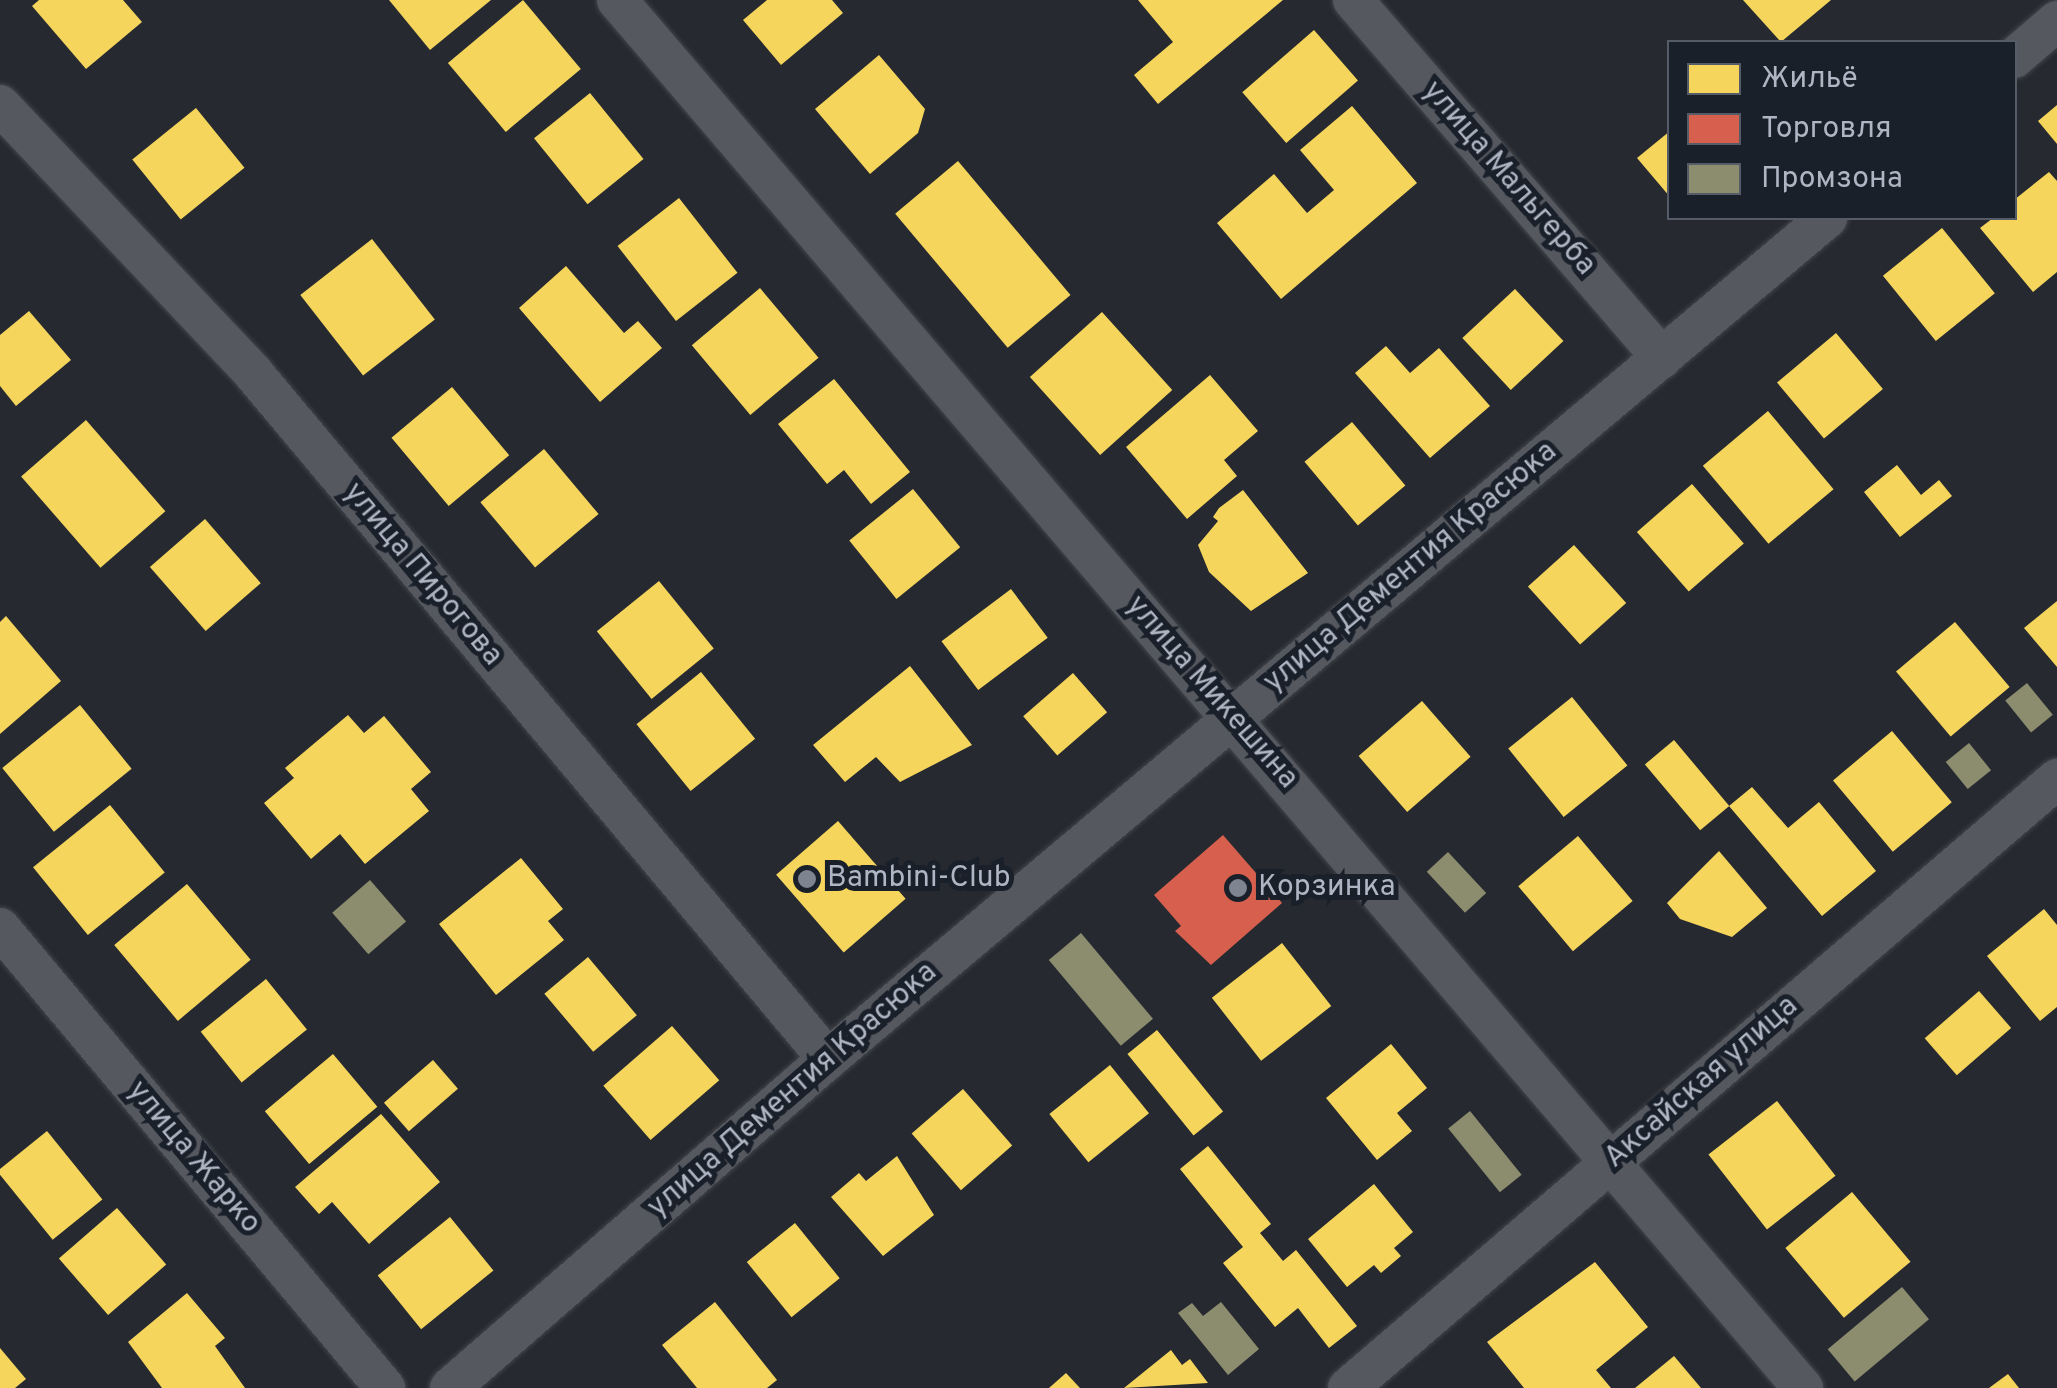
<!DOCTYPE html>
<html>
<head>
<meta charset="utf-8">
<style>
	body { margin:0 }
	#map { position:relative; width:2057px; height:1388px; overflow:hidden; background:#262a30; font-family:Overpass,sans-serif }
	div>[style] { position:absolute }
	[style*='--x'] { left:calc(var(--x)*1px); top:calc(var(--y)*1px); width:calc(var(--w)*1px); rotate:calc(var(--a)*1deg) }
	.homes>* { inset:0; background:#f6d55c; transform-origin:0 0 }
	.shops>* { inset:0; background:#d6604d }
	.industry>* { inset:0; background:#8c8c6e; transform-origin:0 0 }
	.roads { filter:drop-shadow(0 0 2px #424449) drop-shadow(0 0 2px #424449) }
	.street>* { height:40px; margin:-20px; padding:0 20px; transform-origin:20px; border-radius:20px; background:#55585f }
	.dots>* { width:28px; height:28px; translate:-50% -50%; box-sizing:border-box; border:5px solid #1a202a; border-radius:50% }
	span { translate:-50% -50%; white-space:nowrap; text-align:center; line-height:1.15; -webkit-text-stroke:10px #1a202a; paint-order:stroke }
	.street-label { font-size:30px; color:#aeb6c3 }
	.poi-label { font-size:30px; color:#aeb6c3 }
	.left { translate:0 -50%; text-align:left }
	.legend { position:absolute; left:1667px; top:40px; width:350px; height:180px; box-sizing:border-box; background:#1a202a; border:2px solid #555c67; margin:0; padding:12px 18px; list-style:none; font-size:30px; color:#aeb6c3 }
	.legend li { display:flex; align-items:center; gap:20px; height:50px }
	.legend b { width:50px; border:2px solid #555c67 }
</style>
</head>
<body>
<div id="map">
	<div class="homes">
		<i style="clip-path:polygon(39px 0,123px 0,142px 22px,86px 69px,32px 6px)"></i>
		<i style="clip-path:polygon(389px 0,491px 0,430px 50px)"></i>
		<i style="left:523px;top:0;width:90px;height:98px;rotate:50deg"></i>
		<i style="clip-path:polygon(767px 0,832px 0,843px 13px,781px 65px,743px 20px)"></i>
		<i style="clip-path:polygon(1138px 0,1283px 0,1158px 104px,1134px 75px,1173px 42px)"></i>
		<i style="clip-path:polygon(1743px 0,1831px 0,1781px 42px)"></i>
		<i style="left:1314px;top:30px;width:67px;height:95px;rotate:49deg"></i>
		<i style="clip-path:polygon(879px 55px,925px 109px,918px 133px,870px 174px,815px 109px)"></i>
		<i style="left:590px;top:93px;width:85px;height:72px;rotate:51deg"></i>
		<i style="clip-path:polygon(2057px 105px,2057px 144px,2038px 121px)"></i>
		<i style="clip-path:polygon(1352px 106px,1417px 183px,1281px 299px,1217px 223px,1274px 174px,1307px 213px,1334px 190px,1300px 150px)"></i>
		<i style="left:196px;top:108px;width:77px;height:82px;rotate:51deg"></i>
		<i style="clip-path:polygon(1670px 131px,1670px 197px,1637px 158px)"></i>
		<i style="left:958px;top:161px;width:175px;height:82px;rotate:50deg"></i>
		<i style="clip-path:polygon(2049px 172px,2057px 181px,2057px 272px,2033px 292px,1980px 228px,1993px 218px,2014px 218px,2014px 200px)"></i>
		<i style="left:679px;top:198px;width:95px;height:78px;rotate:52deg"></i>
		<i style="left:1942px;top:228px;width:84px;height:76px;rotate:51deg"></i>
		<i style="left:372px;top:239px;width:102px;height:91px;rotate:52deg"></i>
		<i style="clip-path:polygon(566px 266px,624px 333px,638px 321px,662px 348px,600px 402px,519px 308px)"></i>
		<i style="left:760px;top:288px;width:91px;height:89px;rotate:50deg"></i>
		<i style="left:1515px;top:289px;width:71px;height:72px;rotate:47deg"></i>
		<i style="clip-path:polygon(29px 311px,71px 360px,16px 406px,0 386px,0 335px)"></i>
		<i style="left:1102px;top:312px;width:105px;height:97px;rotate:48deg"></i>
		<i style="left:1836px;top:333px;width:73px;height:77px;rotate:50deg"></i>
		<i style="clip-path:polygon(1386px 346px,1410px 373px,1439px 348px,1490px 406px,1430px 458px,1355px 373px)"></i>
		<i style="clip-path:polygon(1210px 375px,1258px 431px,1224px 460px,1237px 476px,1187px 519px,1126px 447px)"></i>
		<i style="clip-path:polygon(834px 379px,910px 472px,871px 504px,844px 470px,827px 484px,778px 424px)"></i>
		<i style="left:452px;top:387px;width:89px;height:79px;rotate:50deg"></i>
		<i style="left:1768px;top:411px;width:102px;height:85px;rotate:50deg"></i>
		<i style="left:86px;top:420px;width:121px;height:86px;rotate:49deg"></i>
		<i style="left:1352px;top:422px;width:83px;height:62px;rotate:50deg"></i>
		<i style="left:544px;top:449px;width:85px;height:83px;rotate:50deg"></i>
		<i style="clip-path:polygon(1897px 465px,1921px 495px,1939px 480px,1952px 496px,1900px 537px,1864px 492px)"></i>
		<i style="left:1692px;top:484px;width:79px;height:73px;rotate:49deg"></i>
		<i style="left:913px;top:489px;width:75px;height:82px;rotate:51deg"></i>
		<i style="clip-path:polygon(1243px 490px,1308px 573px,1251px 611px,1209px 572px,1198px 545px,1218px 521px,1213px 517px,1219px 508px)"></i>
		<i style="left:205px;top:519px;width:85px;height:73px;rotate:49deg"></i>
		<i style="left:1574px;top:545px;width:78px;height:62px;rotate:48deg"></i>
		<i style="left:659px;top:581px;width:87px;height:80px;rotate:51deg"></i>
		<i style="left:1011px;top:589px;width:61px;height:87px;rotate:53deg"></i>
		<i style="clip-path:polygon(2057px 601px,2057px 667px,2024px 628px)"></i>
		<i style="clip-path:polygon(6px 616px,61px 681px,0 734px,0 622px)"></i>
		<i style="left:1955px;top:622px;width:85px;height:77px;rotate:50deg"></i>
		<i style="clip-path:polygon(910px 666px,972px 745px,900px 782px,876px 757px,845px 782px,813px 745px)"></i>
		<i style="left:701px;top:672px;width:86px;height:83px;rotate:51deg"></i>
		<i style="left:1073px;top:673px;width:52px;height:66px;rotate:49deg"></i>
		<i style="left:1572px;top:697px;width:88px;height:82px;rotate:51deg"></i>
		<i style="left:1422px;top:701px;width:74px;height:84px;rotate:49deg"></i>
		<i style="left:80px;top:705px;width:82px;height:100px;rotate:51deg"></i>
		<i style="clip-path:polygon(348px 715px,364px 733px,384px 716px,431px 772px,411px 789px,429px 811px,365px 864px,340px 834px,311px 859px,264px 803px,294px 778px,285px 768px)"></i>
		<i style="left:1892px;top:731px;width:93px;height:77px;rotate:50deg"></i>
		<i style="left:1674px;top:740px;width:86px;height:38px;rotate:50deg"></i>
		<i style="clip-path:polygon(1752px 787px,1788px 828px,1819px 802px,1876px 871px,1822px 916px,1729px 806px)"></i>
		<i style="left:110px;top:805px;width:87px;height:99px;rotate:51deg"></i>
		<i style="left:838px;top:821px;width:103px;height:82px;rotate:49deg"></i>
		<i style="left:1578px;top:836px;width:85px;height:78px;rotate:50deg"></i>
		<i style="clip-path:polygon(1719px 851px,1767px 908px,1732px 937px,1680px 919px,1667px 903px)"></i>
		<i style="clip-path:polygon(521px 858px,563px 909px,548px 921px,564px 940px,496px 995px,439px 924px)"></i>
		<i style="left:187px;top:884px;width:99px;height:95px;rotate:50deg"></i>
		<i style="clip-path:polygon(2044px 909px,2057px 925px,2057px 1007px,2040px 1021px,1987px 956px)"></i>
		<i style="left:1282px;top:943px;width:80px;height:89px;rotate:52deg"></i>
		<i style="left:588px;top:957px;width:76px;height:57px;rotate:50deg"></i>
		<i style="left:266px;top:979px;width:65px;height:84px;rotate:51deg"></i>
		<i style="left:1979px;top:991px;width:49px;height:72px;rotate:49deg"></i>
		<i style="left:672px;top:1026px;width:72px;height:91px;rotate:49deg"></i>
		<i style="left:1157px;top:1030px;width:105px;height:38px;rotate:51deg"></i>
		<i style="clip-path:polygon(1391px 1044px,1427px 1088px,1397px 1113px,1412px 1131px,1377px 1160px,1326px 1098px)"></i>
		<i style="left:333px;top:1054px;width:69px;height:89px;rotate:50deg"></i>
		<i style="left:433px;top:1060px;width:38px;height:65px;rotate:49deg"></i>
		<i style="left:1110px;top:1065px;width:62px;height:78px;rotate:51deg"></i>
		<i style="left:963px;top:1089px;width:75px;height:68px;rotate:49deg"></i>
		<i style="left:1777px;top:1101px;width:95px;height:87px;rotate:52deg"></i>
		<i style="clip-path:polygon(381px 1114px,440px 1182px,369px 1244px,332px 1202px,319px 1214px,295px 1187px)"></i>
		<i style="left:47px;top:1131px;width:88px;height:64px;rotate:51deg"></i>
		<i style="clip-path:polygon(1208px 1146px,1271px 1224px,1260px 1233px,1283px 1261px,1296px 1250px,1357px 1326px,1329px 1348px,1298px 1308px,1275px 1327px,1223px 1263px,1243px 1247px,1180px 1169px)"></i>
		<i style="clip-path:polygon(897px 1156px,934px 1215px,883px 1256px,831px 1197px,859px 1173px,866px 1181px)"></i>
		<i style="clip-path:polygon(1374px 1184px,1413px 1232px,1394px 1248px,1401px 1256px,1381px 1273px,1374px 1265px,1347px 1287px,1308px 1239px)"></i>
		<i style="left:1852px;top:1192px;width:91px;height:87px;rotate:50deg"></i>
		<i style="left:117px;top:1208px;width:75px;height:77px;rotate:49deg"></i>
		<i style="left:450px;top:1217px;width:69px;height:93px;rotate:51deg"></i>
		<i style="left:795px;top:1223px;width:71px;height:62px;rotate:51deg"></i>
		<i style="clip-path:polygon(1595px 1262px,1648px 1327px,1596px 1370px,1611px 1388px,1524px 1388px,1487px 1342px)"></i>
		<i style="clip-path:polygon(187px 1293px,225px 1338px,215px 1346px,245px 1388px,162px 1388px,128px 1342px)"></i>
		<i style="clip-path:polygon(715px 1302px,777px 1380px,767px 1388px,697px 1388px,662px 1345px)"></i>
		<i style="clip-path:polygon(0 1348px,26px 1379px,15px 1388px,0 1388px)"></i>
		<i style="clip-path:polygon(1171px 1350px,1182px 1365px,1190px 1359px,1208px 1383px,1124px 1388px)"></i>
		<i style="clip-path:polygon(1674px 1356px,1701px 1388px,1635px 1388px)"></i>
		<i style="clip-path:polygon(1066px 1373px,1080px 1388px,1049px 1388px)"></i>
		<i style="clip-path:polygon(2008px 1374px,2019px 1388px,1989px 1388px)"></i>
	</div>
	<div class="shops">
		<i style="clip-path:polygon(1223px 835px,1282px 903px,1211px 965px,1175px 931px,1181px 926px,1154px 895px)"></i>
	</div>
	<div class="industry">
		<i style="left:2027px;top:683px;width:41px;height:28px;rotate:51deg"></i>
		<i style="left:1969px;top:743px;width:35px;height:30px;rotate:51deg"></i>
		<i style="left:1448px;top:852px;width:56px;height:29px;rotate:47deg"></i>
		<i style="left:370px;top:880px;width:55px;height:50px;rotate:49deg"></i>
		<i style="left:1081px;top:933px;width:112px;height:42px;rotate:50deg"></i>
		<i style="left:1470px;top:1111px;width:82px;height:28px;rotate:51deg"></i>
		<i style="left:1902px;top:1287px;width:42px;height:97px;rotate:50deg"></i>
		<i style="clip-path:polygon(1221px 1302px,1259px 1349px,1228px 1375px,1178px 1313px,1192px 1303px,1203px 1316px)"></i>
	</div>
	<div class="roads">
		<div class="street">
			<i style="--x:617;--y:0;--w:1826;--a:49.49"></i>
			<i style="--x:1353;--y:0;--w:473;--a:49.2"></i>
			<i style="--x:2014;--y:58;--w:57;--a:-40.7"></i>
			<i style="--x:0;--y:105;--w:370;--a:46.6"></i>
			<i style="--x:254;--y:374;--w:894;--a:50.04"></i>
			<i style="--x:0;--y:928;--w:600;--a:50.07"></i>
			<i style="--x:450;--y:1388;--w:501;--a:-41.04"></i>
			<i style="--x:828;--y:1059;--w:1306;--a:-40.09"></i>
			<i style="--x:1348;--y:1388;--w:935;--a:-40.66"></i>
		</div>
	</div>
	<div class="dots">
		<i style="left:807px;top:879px;background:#7e8590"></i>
		<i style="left:1238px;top:888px;background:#7e8590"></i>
	</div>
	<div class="street-label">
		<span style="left:1508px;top:179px;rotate:49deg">улица Мальгерба</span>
		<span style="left:1411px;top:568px;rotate:-40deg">улица Дементия Красюка</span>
		<span style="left:422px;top:575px;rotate:50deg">улица Пирогова</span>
		<span style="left:1211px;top:693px;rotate:49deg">улица Микешина</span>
		<span style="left:1702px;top:1083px;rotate:-41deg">Аксайская улица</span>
		<span style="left:793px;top:1091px;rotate:-41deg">улица Дементия Красюка</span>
		<span style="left:193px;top:1158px;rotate:50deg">улица Жарко</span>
	</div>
	<div class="poi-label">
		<span class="left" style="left:827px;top:879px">Bambini-Club</span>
		<span class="left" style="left:1258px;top:888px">Корзинка</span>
	</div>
	<ul class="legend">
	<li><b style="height:28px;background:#f6d55c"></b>Жильё</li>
	<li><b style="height:28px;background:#d6604d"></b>Торговля</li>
	<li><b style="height:28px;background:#8c8c6e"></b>Промзона</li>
	</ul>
</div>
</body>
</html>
